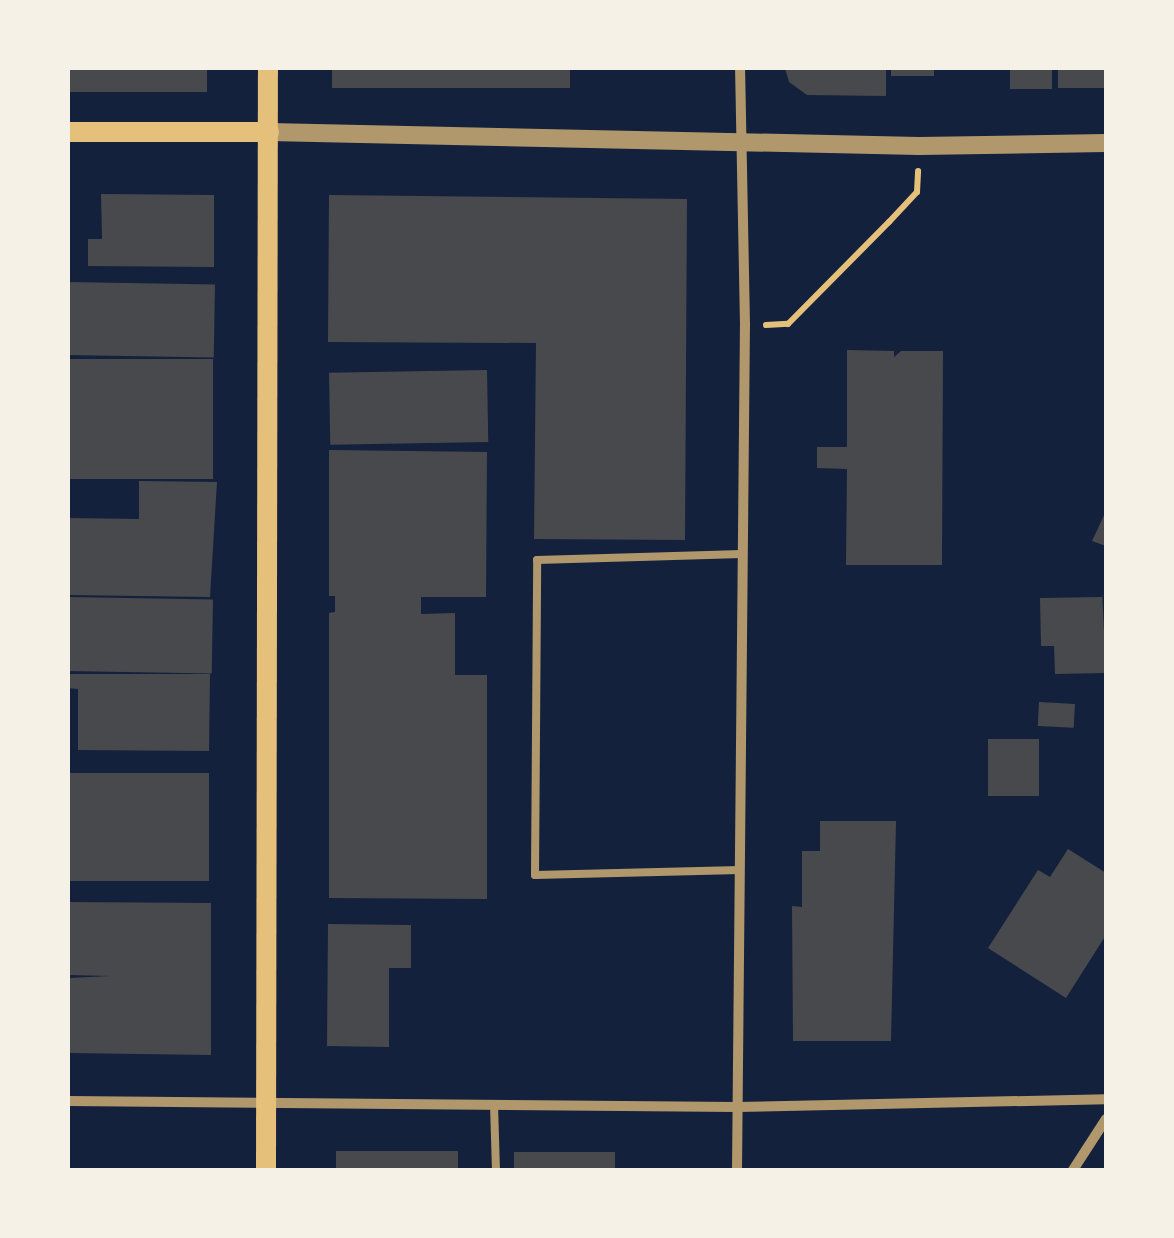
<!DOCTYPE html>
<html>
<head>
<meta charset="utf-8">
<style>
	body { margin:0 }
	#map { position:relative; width:1174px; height:1238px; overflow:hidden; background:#14213d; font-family:Raleway,sans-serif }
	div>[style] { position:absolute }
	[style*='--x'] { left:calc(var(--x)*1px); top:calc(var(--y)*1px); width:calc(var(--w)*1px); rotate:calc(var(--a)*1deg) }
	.building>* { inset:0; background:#48494c; transform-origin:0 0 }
	.path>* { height:6px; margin:-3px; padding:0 3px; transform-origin:3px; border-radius:3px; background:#e5c07b }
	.service>* { height:8px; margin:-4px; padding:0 4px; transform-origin:4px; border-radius:4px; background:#b1986c }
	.minor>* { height:10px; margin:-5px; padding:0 5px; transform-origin:5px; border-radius:5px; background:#b1986c }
	.tertiary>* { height:18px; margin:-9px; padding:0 9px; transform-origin:9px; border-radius:9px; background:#b1986c }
	.secondary>* { height:20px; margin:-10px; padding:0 10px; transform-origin:10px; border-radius:10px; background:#e5c07b }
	span { translate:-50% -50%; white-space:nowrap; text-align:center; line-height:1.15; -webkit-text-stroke:10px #f6f1e7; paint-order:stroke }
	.frame { position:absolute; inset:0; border:70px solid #f6f1e7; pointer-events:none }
</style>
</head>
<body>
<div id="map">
	<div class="building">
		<i style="left:68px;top:68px;width:139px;height:24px"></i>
		<i style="left:332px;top:68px;width:238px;height:20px"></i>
		<i style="clip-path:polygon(785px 68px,886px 68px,886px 96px,807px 95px,789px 82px)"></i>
		<i style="left:891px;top:68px;width:43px;height:8px"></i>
		<i style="left:1010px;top:68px;width:42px;height:21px"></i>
		<i style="left:1058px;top:68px;width:48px;height:20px"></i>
		<i style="clip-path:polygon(101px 194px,214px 195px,214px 267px,88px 266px,88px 239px,102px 239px)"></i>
		<i style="clip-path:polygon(329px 195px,687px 199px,685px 540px,534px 539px,536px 343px,328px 342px)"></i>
		<i style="left:68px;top:282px;width:147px;height:73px;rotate:1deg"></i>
		<i style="clip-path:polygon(847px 350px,894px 351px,894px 357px,901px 351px,943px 351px,942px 565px,846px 565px,847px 469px,817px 468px,817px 447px,847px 447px)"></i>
		<i style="left:68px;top:359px;width:145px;height:120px"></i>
		<i style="left:487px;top:370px;width:72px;height:158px;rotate:89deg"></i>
		<i style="clip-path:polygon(329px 450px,487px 452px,486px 597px,421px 597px,421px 614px,455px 613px,455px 675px,487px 675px,487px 899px,329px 898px,329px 613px,335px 612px,335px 596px,329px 596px)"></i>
		<i style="clip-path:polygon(139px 481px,217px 482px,210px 597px,68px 595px,68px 518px,139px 519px)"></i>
		<i style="clip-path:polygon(1106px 511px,1106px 546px,1092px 541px)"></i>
		<i style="clip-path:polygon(1102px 590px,1106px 673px,1055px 674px,1054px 646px,1041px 646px,1040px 598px,1102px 597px)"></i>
		<i style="left:68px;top:597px;width:145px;height:74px;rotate:1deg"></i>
		<i style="clip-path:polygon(68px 674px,210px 674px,209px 751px,78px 750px,78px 689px,68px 688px)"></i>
		<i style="left:1039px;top:702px;width:36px;height:24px;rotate:3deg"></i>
		<i style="left:988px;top:739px;width:51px;height:57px"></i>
		<i style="left:68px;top:773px;width:141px;height:108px"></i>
		<i style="clip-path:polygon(820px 821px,896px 821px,891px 1041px,793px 1041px,792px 906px,802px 907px,802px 851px,820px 851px)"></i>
		<i style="clip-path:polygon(1068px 849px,1106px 873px,1106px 935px,1066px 998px,988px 948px,1038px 870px,1050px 877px)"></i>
		<i style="clip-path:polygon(68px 902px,211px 903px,211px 1055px,68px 1053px,68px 978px,110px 976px,68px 975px)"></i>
		<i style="clip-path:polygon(328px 924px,411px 925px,411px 968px,389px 968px,389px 1047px,327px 1046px)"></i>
		<i style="left:336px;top:1151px;width:122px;height:21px"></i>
		<i style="left:514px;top:1152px;width:101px;height:18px"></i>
	</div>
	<div class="path">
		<i style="--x:766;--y:325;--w:22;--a:-3"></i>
		<i style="--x:788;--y:324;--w:144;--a:-45.3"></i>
		<i style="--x:889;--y:222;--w:41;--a:-47"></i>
		<i style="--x:917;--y:192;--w:21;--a:-87"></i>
	</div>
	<div class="service">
		<i style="--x:740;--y:870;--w:205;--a:178.6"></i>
		<i style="--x:535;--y:875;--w:315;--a:-89.6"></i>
		<i style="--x:537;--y:560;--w:205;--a:-1.7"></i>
		<i style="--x:494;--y:1104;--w:66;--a:88.3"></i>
	</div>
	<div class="minor">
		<i style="--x:68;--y:1101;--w:668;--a:0.51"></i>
		<i style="--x:736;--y:1107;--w:370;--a:-1.2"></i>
		<i style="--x:737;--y:1170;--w:845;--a:-89.46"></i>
		<i style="--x:745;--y:325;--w:257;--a:-91.1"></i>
		<i style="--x:1073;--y:1170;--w:61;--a:-57.1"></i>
	</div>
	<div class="tertiary">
		<i style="--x:269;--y:132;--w:650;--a:1.23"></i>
		<i style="--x:919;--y:146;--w:187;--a:-0.9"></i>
	</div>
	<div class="secondary">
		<i style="--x:68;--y:132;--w:201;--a:0"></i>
		<i style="--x:266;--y:1170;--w:1102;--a:-89.9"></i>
	</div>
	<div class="frame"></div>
</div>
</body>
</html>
